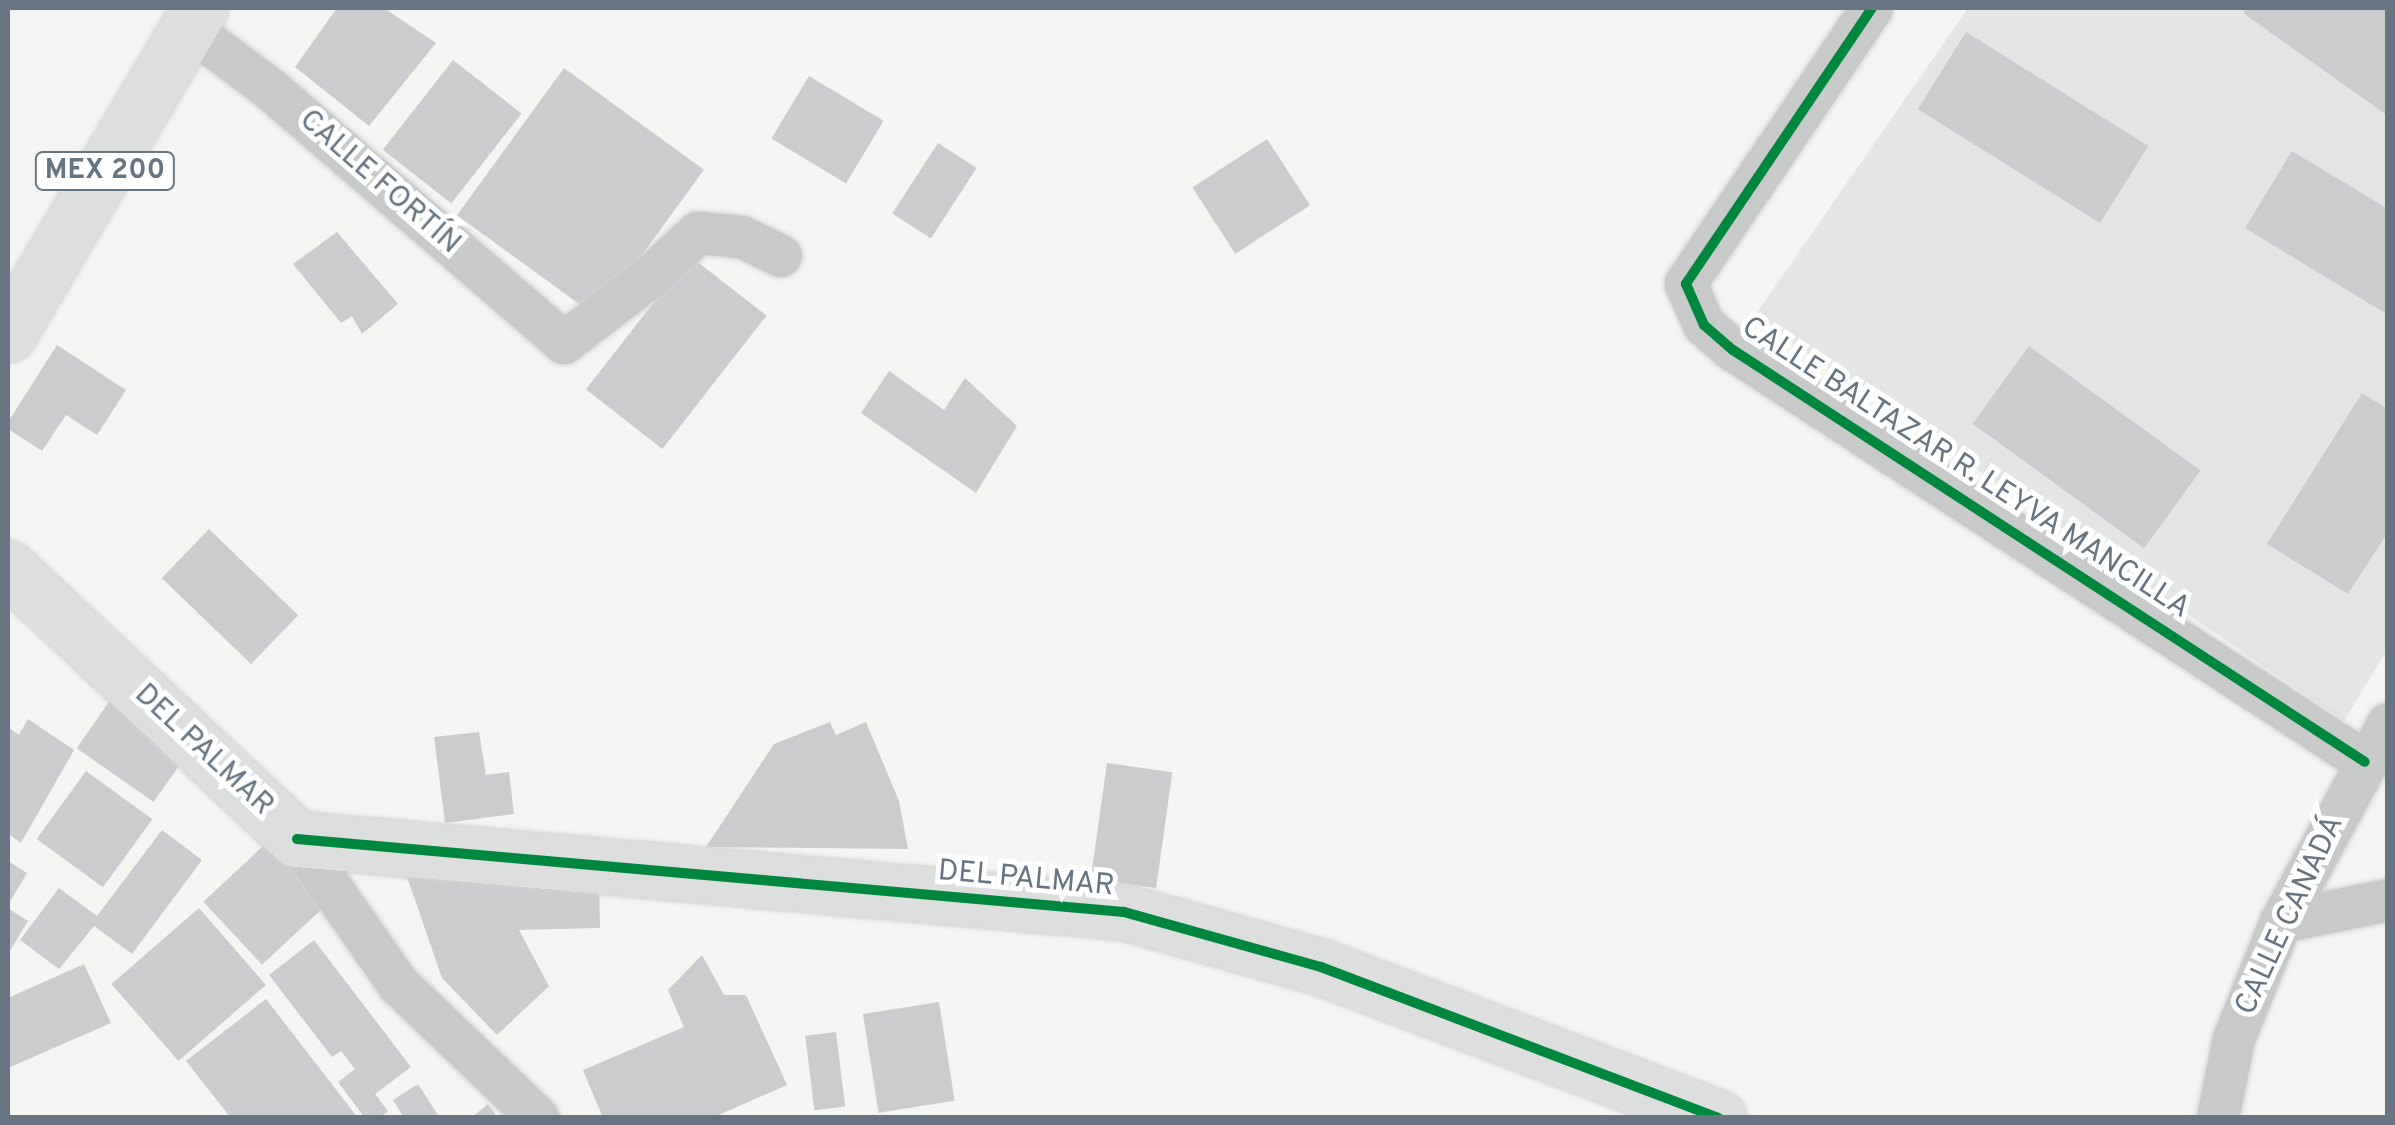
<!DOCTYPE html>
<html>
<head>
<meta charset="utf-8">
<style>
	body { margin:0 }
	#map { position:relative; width:2395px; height:1125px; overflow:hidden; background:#f4f4f2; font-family:Overpass,sans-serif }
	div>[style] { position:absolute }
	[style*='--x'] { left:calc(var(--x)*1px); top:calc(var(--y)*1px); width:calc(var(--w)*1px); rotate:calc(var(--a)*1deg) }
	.built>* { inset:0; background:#e4e5e5 }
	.building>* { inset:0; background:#cbcccd; transform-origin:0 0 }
	.roads { filter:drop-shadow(0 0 2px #d1d2d2) drop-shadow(0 0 2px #d1d2d2) }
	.street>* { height:42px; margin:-21px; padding:0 21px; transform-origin:21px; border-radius:21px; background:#c8caca }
	.secondary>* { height:55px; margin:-27.5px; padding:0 27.5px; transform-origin:27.5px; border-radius:27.5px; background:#dddede }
	.primary>* { height:55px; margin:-27.5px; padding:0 27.5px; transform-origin:27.5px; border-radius:27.5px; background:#dddede }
	.cycleway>* { height:10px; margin:-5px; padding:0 5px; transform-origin:5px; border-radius:5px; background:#00873e }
	span { translate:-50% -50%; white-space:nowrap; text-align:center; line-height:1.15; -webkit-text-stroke:10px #fff; paint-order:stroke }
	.shield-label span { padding:2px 8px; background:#fff; border:2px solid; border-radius:8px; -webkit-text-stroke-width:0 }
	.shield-label { font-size:28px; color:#667581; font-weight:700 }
	.street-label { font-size:30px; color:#667581 }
	.frame { position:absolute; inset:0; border:10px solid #667581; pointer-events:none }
</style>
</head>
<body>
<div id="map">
	<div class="built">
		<i style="clip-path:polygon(1968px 8px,2387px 8px,2387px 650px,2344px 721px,1754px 317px)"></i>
	</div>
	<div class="building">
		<i style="clip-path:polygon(337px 8px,384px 8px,436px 43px,369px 126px,295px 67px)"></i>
		<i style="clip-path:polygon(2247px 8px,2388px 8px,2388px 116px,2243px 13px)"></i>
		<i style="left:1966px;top:32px;width:215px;height:91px;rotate:32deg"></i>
		<i style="left:453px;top:60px;width:87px;height:114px;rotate:38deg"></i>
		<i style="left:564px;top:68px;width:173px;height:182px;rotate:36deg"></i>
		<i style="left:809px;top:76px;width:87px;height:73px;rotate:31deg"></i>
		<i style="left:1267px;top:139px;width:79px;height:89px;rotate:57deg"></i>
		<i style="left:938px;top:143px;width:46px;height:84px;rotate:33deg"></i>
		<i style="clip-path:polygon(2292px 151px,2388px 209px,2388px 315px,2245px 228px)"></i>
		<i style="clip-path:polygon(337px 232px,398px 304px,362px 334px,352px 316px,341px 323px,293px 264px)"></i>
		<i style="left:690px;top:256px;width:97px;height:169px;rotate:38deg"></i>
		<i style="clip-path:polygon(57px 345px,126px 390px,97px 435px,66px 415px,42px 451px,8px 429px,8px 422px)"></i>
		<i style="left:2029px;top:346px;width:212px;height:96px;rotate:36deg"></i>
		<i style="clip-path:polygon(889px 371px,944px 410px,965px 378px,1017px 426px,976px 493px,861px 413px)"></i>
		<i style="clip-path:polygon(2362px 393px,2388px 409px,2388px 532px,2348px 594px,2267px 544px)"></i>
		<i style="left:209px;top:529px;width:124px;height:68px;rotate:44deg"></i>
		<i style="left:111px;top:699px;width:94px;height:60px;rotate:35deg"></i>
		<i style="clip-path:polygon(28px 719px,74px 750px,21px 843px,8px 834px,8px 727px,19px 735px)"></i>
		<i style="clip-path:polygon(830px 722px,836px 735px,866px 722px,899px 801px,908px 849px,706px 847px,774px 744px)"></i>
		<i style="clip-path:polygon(479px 732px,486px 775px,509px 772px,514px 814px,445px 823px,434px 737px)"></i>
		<i style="left:1107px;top:763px;width:66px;height:117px;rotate:8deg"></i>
		<i style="left:86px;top:771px;width:82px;height:84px;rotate:36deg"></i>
		<i style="clip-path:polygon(162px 830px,202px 860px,132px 954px,94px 926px,59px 969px,20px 940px,59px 888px,97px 916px)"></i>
		<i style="left:275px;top:835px;width:86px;height:98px;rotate:47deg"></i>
		<i style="clip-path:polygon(8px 861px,27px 873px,8px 905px)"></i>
		<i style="clip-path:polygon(599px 873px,600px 928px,519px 930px,549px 986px,497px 1035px,442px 978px,407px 877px)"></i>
		<i style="clip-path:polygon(8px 908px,28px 921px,8px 954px)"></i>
		<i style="left:199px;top:908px;width:102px;height:116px;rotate:49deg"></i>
		<i style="clip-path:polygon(314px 940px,411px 1067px,375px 1094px,388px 1111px,380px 1118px,365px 1118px,338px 1082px,355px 1069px,341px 1051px,332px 1057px,269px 975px)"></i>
		<i style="clip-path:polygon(702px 955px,724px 995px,746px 995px,787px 1085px,712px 1118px,603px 1118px,583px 1070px,684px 1027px,668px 990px)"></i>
		<i style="clip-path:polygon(84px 964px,111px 1023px,8px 1068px,8px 998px)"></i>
		<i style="clip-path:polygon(266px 999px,358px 1118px,231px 1118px,186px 1061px)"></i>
		<i style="left:939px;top:1002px;width:100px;height:77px;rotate:81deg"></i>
		<i style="left:836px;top:1032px;width:75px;height:31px;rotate:83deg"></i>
		<i style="clip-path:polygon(418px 1084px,440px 1118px,404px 1118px,393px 1100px)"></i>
		<i style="clip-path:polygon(488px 1104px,498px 1118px,471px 1118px)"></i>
	</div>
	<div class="roads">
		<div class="street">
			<i style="--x:1872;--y:8;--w:333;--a:124"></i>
			<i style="--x:1686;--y:284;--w:45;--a:66.3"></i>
			<i style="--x:1704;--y:325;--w:38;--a:41"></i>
			<i style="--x:1733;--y:350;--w:754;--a:33.1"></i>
			<i style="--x:190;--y:29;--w:99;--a:36.8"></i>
			<i style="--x:269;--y:88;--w:390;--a:40.8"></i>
			<i style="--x:564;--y:343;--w:107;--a:-37.4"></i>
			<i style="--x:649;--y:278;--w:67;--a:-42.6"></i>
			<i style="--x:698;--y:233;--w:44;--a:5.2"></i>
			<i style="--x:742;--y:237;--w:43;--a:26"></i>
			<i style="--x:297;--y:839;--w:178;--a:55.1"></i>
			<i style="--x:399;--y:985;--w:192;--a:43.7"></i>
			<i style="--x:2281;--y:922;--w:109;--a:-11.6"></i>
			<i style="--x:2218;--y:1118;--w:81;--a:-78.6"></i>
			<i style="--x:2234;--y:1039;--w:126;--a:-68.1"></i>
			<i style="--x:2281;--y:922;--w:225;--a:-61.6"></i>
		</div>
		<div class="secondary">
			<i style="--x:8;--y:568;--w:396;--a:43.2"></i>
			<i style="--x:297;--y:839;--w:830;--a:5.04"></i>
			<i style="--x:1124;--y:912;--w:205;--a:15.6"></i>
			<i style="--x:1321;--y:967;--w:425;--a:20.8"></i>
		</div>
		<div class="primary">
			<i style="--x:8;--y:334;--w:378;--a:-59.5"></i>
		</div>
	</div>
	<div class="cycleway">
		<i style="--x:1872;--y:8;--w:333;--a:124"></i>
		<i style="--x:1686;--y:284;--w:45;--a:66.3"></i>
		<i style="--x:1704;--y:325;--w:38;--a:41"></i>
		<i style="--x:1733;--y:350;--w:754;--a:33.1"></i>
		<i style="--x:297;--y:839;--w:830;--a:5.04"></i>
		<i style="--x:1124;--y:912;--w:205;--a:15.6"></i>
		<i style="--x:1321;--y:967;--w:425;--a:20.8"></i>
	</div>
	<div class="shield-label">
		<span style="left:105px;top:171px">MEX 200</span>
	</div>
	<div class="street-label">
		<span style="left:379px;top:183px;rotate:41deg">CALLE FORTÍN</span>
		<span style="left:1965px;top:469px;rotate:33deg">CALLE BALTAZAR R. LEYVA MANCILLA</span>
		<span style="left:203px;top:751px;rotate:43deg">DEL PALMAR</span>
		<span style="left:1026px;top:880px;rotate:5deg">DEL PALMAR</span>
		<span style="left:2291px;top:916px;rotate:-65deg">CALLE CANADÁ</span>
	</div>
	<div class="frame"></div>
</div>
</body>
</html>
